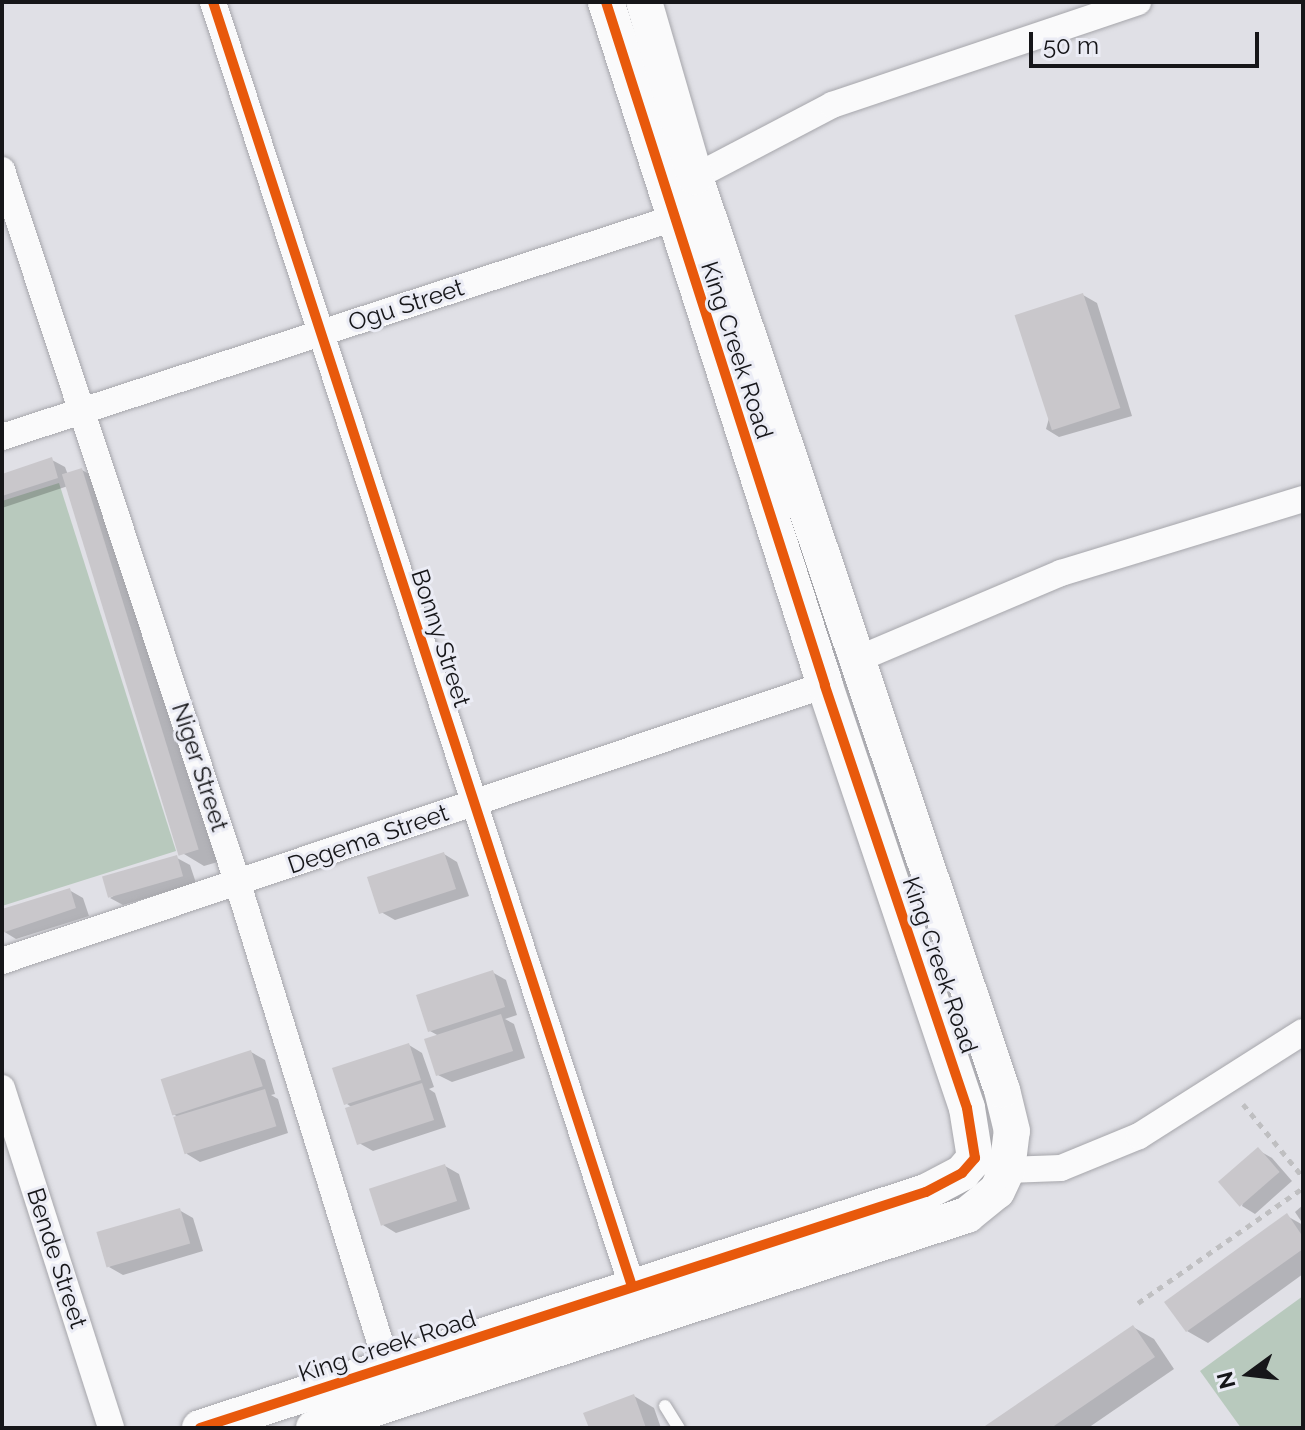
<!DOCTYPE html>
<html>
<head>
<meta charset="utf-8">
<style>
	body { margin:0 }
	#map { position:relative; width:1305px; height:1430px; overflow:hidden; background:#e0e0e6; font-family:Raleway,sans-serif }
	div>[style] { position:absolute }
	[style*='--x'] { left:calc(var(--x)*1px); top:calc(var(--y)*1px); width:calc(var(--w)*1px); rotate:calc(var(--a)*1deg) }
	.green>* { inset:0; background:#b8c9bd }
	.shadow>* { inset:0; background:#0003 }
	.building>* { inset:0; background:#c9c7cb; transform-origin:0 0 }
	.path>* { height:5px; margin-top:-2.5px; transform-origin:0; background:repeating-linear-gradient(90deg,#bfbfc1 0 6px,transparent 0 12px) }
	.roads { filter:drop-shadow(0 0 2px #a6a6ab) drop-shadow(0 0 2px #a6a6ab) }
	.lane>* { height:12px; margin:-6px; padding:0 6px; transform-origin:6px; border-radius:6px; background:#fafafb }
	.street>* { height:26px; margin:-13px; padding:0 13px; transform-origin:13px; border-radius:13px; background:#fafafb }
	.secondary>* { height:36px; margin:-18px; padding:0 18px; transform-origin:18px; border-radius:18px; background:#fafafb }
	.cycleway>* { height:10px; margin:-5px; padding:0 5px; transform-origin:5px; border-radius:5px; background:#e8590c }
	span { translate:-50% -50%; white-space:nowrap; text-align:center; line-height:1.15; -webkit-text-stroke:6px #ebecf5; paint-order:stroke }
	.street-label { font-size:24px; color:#161619 }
	.frame { position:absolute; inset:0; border:4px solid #161619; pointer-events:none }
	.north { position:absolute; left:1209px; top:1334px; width:80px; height:80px; -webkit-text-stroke:6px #ebecf5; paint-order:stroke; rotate:255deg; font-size:22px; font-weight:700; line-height:32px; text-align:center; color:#161619 }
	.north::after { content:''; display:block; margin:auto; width:28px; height:36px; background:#161619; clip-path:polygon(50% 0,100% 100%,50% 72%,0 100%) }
	.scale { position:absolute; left:1029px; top:32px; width:230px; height:36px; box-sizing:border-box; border:4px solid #161619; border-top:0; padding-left:10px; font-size:24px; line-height:28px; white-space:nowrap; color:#161619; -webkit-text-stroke:6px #ebecf5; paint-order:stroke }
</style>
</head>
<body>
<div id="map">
	<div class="green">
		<i style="clip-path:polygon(59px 483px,176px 851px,2px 906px,2px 501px)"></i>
		<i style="clip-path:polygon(1303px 1296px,1303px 1428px,1241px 1428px,1200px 1371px)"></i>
	</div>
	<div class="shadow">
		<i style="clip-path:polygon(1083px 295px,1097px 303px,1132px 416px,1059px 437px,1046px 429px)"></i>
		<i style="clip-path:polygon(52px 460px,65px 467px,68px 475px,82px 470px,103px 482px,221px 861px,204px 866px,184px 854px,68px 486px,2px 508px,2px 476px)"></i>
		<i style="clip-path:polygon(444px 854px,457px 862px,469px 896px,395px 920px,381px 912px)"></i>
		<i style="clip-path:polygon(177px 858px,190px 865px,196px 883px,123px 905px,110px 898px)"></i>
		<i style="clip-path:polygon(69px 890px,83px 898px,89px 916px,16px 939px,3px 931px,2px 907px,3px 911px)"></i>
		<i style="clip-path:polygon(492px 972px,506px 980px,517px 1015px,505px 1019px,514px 1024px,525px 1058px,452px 1082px,438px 1075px,439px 1036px,430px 1031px)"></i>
		<i style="clip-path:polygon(409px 1045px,422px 1053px,434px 1087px,429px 1089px,435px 1093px,446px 1127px,373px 1151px,359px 1143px,353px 1108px,347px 1104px)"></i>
		<i style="clip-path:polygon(251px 1052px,265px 1060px,275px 1094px,271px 1095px,278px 1099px,288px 1133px,200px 1162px,187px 1154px,180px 1118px,173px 1114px)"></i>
		<i style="clip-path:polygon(1258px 1150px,1272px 1158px,1292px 1181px,1255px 1214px,1242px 1206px)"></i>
		<i style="clip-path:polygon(445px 1166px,459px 1174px,470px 1209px,396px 1233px,383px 1225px)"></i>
		<i style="clip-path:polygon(1303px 1205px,1303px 1224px,1295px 1212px)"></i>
		<i style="clip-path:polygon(179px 1210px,193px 1218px,203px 1251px,123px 1275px,109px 1267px)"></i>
		<i style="clip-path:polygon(1287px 1216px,1303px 1225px,1303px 1274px,1208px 1343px,1187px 1331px)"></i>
		<i style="clip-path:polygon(1133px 1327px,1154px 1339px,1174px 1369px,1088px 1428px,985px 1428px)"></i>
		<i style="clip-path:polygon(634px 1396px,654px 1408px,661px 1428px,591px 1428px)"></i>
	</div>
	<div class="building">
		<i style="left:1083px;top:293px;width:121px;height:72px;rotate:72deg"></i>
		<i style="clip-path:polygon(52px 457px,58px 478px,2px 496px,2px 474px)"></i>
		<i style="left:82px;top:468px;width:399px;height:21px;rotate:73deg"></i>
		<i style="left:444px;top:852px;width:39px;height:81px;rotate:72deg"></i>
		<i style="left:177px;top:855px;width:22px;height:78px;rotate:74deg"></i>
		<i style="clip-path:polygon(70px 888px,76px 908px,2px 933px,2px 909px)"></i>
		<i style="left:493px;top:970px;width:39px;height:81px;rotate:72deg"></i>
		<i style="left:501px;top:1014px;width:39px;height:81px;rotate:72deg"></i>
		<i style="left:409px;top:1043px;width:39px;height:81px;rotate:72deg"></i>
		<i style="left:251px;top:1050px;width:38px;height:95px;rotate:72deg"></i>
		<i style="left:422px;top:1083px;width:39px;height:81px;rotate:72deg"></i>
		<i style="left:265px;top:1089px;width:39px;height:96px;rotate:73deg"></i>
		<i style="left:1258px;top:1147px;width:33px;height:53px;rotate:49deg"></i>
		<i style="left:445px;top:1164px;width:39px;height:80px;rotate:72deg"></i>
		<i style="left:180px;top:1208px;width:37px;height:87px;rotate:74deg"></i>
		<i style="clip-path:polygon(1287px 1213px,1303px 1237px,1303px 1249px,1186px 1332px,1164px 1302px)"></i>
		<i style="clip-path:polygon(1133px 1325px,1155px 1357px,1051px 1428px,982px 1428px)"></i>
		<i style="clip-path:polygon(634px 1394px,646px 1428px,589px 1428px,583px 1413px)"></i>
	</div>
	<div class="path">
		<i style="--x:1243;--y:1104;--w:94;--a:50.6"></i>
		<i style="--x:1138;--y:1303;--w:201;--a:-34.9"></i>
	</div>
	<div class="roads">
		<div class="lane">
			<i style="--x:665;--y:1406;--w:26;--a:58"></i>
		</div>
		<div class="street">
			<i style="--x:213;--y:2;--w:1351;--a:71.93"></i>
			<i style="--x:2;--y:170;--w:752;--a:71.71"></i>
			<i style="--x:238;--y:884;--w:507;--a:72.78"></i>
			<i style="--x:695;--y:177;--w:155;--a:-27.7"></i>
			<i style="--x:832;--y:105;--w:323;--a:-18.6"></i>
			<i style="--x:2;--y:437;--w:707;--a:-18.05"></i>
			<i style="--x:856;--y:660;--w:223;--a:-23"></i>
			<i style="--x:1061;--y:573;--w:253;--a:-17"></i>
			<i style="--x:2;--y:961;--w:868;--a:-18.54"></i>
			<i style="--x:2;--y:1088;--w:357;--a:72.2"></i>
			<i style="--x:992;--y:1164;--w:16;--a:22"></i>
			<i style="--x:1007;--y:1170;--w:54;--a:-2.1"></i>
			<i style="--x:1061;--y:1168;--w:84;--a:-22.3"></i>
			<i style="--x:1139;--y:1136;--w:194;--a:-32.4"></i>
		</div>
		<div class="secondary">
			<i style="--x:200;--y:1428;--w:763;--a:-18.01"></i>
			<i style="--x:926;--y:1192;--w:41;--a:-27.8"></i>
			<i style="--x:962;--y:1173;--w:20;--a:-49"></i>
			<i style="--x:975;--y:1158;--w:51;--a:-99.1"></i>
			<i style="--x:967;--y:1108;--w:446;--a:-108.6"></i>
			<i style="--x:825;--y:685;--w:717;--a:-107.78"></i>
			<i style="--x:314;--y:1428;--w:687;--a:-18.07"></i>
			<i style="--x:967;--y:1215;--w:38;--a:-39"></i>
			<i style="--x:997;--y:1191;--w:23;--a:-65"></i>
			<i style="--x:1007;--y:1170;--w:39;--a:-83"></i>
			<i style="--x:1012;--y:1131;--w:42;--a:-103.7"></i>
			<i style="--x:1002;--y:1090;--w:963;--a:-108.59"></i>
			<i style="--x:695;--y:177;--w:182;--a:-106.2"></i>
		</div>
	</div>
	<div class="cycleway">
		<i style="--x:213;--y:2;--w:1351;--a:71.93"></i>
		<i style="--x:200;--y:1428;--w:763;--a:-18.01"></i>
		<i style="--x:926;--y:1192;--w:41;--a:-27.8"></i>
		<i style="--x:962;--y:1173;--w:20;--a:-49"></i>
		<i style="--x:975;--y:1158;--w:51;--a:-99.1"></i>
		<i style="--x:967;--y:1108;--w:446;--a:-108.6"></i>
		<i style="--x:825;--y:685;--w:717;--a:-107.78"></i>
	</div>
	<div class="street-label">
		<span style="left:406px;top:305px;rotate:-18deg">Ogu Street</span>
		<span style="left:737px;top:350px;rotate:72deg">King Creek Road</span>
		<span style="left:441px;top:638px;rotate:72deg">Bonny Street</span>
		<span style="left:200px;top:767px;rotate:72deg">Niger Street</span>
		<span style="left:368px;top:839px;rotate:-19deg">Degema Street</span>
		<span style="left:940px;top:965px;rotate:71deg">King Creek Road</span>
		<span style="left:57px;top:1258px;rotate:72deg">Bende Street</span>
		<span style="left:387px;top:1346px;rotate:-18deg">King Creek Road</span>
	</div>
	<div class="frame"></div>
	<div class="north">N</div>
	<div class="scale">50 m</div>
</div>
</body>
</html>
